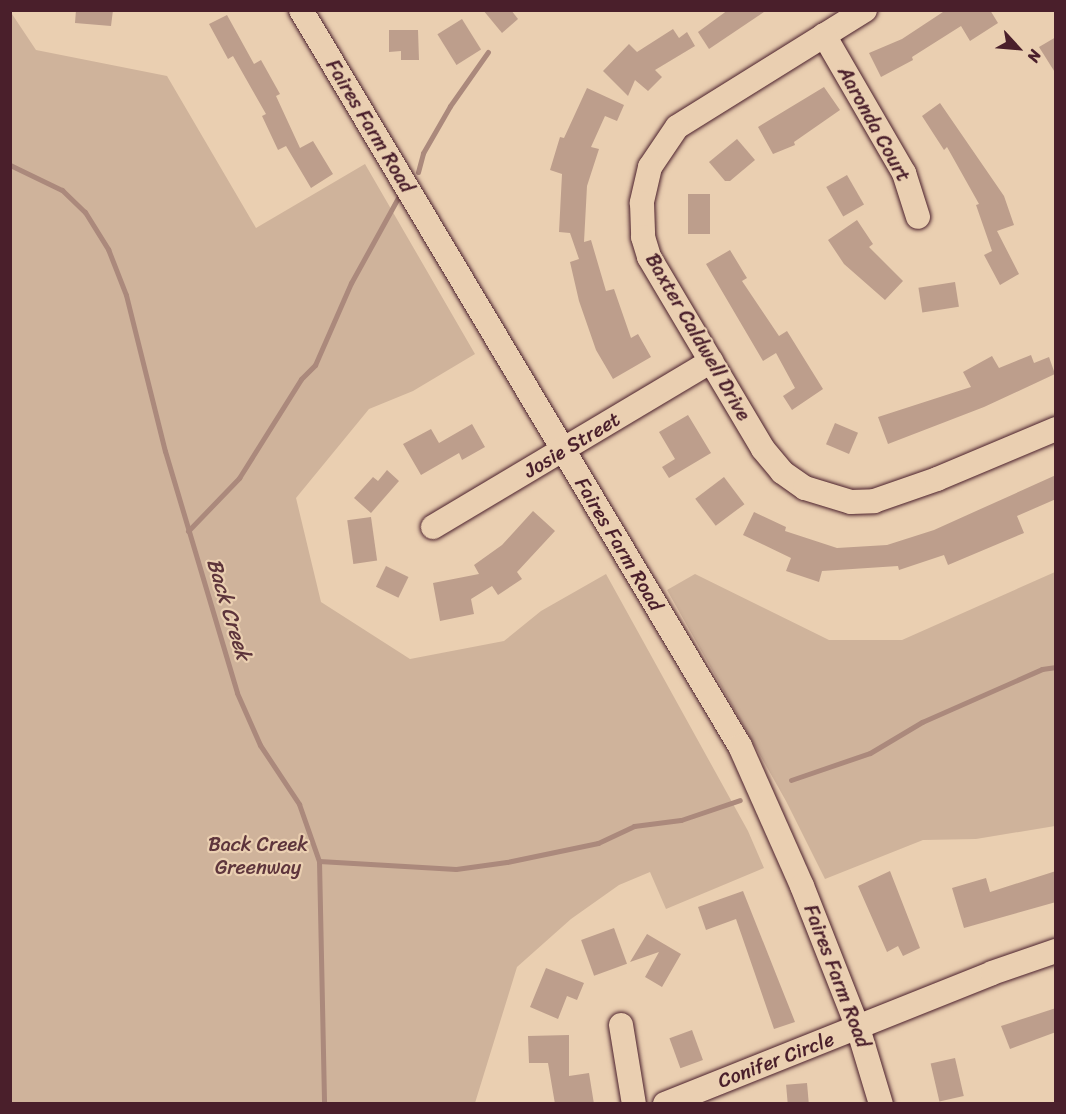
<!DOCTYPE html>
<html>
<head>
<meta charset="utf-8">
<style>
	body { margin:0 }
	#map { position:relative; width:1066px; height:1114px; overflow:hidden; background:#eacfb1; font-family:Sriracha,sans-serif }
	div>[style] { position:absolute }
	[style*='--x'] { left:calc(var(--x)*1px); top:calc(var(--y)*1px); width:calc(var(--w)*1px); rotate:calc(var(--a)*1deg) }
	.green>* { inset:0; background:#cfb39b }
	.stream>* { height:5px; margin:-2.5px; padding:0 2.5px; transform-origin:2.5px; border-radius:2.5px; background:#ab897c }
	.building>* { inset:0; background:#bd9e8c; transform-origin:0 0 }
	.roads { filter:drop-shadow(0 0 2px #4a1f2b) drop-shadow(0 0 2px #4a1f2b) }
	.minor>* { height:24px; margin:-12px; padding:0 12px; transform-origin:12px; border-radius:12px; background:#eacfb1 }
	span { translate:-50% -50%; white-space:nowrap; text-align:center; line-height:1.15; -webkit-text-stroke:4.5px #eacfb1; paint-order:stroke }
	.street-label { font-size:20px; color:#4a1f2b }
	.park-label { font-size:20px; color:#5e353c }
	.water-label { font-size:21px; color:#5d343b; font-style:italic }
	.frame { position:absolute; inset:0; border:12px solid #4a1f2b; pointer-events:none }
	.north { position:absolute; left:988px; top:18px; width:60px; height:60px; -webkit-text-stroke:4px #eacfb1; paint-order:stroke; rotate:116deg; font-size:16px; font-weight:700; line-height:24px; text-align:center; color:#4a1f2b }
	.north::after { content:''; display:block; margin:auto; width:21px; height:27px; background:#4a1f2b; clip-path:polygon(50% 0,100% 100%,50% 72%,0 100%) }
</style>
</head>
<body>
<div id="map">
	<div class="green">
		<i style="clip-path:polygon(10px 11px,36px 50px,167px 76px,256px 228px,365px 164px,475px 354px,413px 391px,369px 409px,296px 498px,321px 602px,410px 659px,504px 641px,541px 611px,606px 574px,748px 831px,764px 868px,666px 909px,650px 872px,619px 885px,571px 919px,517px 967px,475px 1103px,11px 1103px)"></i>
		<i style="clip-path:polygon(1055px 572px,1055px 826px,976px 839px,923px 840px,825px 879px,786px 801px,667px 590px,695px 574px,829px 640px,902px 640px)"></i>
	</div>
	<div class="stream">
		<i style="--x:10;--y:165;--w:58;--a:25.7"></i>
		<i style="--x:62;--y:190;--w:32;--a:44"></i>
		<i style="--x:85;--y:212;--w:44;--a:58.1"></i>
		<i style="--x:108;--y:249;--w:49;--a:68.6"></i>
		<i style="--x:126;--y:295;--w:161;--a:76"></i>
		<i style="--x:165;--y:451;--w:252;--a:73.4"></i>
		<i style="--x:237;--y:693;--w:57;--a:66.1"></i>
		<i style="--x:260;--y:745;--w:71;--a:56.5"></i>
		<i style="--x:299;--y:804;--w:60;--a:70.7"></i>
		<i style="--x:319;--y:861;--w:243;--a:88.8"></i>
		<i style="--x:418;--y:172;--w:20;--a:-75"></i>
		<i style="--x:423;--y:153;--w:54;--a:-60.1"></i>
		<i style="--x:450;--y:106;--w:66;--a:-54.9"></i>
		<i style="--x:188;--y:531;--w:74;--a:-46.1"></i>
		<i style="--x:239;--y:478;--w:117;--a:-57.9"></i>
		<i style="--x:301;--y:379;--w:20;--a:-45"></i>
		<i style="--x:315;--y:365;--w:90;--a:-66.3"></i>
		<i style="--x:351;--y:283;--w:97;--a:-61.1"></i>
		<i style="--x:791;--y:780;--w:83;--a:-18.9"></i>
		<i style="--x:870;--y:753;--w:61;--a:-30.8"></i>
		<i style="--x:922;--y:722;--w:131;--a:-23.8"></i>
		<i style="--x:1042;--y:669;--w:14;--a:-8"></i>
		<i style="--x:319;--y:861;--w:137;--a:3.3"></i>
		<i style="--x:456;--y:869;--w:51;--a:-7.8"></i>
		<i style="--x:507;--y:862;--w:93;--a:-11.8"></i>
		<i style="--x:598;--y:843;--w:40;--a:-25"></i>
		<i style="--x:634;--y:826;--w:47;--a:-7.3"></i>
		<i style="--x:681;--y:820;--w:62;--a:-18.7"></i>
	</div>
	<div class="building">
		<i style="clip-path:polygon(76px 10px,113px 10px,111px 26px,75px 23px)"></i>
		<i style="clip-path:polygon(483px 10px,511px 10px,518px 19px,502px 33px)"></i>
		<i style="clip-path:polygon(728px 10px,767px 10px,709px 49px,698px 32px)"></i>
		<i style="clip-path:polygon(946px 10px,990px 10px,998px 23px,970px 41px,961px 26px,912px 57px,913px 60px,881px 77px,869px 53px,902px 39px)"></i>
		<i style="clip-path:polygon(227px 15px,254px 64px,261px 60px,280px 94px,276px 96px,300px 148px,313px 141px,333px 174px,311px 188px,286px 146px,278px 150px,262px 116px,266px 114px,233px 56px,228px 59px,209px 24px)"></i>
		<i style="left:462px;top:19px;width:36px;height:29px;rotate:58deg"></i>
		<i style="clip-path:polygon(673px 29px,679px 38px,687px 32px,695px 46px,655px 70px,662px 77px,648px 91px,635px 80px,628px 96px,603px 71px,629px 44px,637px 52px)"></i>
		<i style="clip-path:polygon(389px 30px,418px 30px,419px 60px,401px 60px,401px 51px,389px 52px)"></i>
		<i style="clip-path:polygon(1056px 37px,1056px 74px,1039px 47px)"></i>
		<i style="clip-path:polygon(824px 87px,840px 110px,794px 142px,795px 145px,773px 154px,758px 127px)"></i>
		<i style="clip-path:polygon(587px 88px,624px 105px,617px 121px,605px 116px,591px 147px,599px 149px,587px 186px,584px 242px,591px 240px,606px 291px,614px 289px,631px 338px,638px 334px,651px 357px,613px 379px,596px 350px,579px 301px,570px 262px,579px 259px,570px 233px,559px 232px,562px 174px,550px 170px,560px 137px,564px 138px)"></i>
		<i style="clip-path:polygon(940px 103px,1004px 196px,1014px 225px,997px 231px,1019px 274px,1000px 285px,984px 255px,992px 251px,976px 205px,979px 204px,947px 147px,944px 150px,922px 116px)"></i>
		<i style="clip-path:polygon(737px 139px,755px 160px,730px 181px,725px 181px,709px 162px)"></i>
		<i style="left:847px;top:175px;width:34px;height:24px;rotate:60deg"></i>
		<i style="left:688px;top:194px;width:22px;height:40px"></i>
		<i style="clip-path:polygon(857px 220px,873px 244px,869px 247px,903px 281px,885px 300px,844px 264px,828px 240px)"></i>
		<i style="clip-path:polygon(730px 250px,747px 278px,742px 281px,779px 336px,787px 331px,823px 389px,792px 410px,783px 396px,795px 388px,776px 353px,763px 361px,706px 264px)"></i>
		<i style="left:955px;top:282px;width:25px;height:37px;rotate:81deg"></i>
		<i style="clip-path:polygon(1031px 355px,1034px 363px,1049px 357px,1055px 374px,984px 407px,888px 444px,878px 417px,971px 387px,963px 372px,992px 356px,999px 368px)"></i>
		<i style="clip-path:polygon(688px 415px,711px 453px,669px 478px,662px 467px,675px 459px,659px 432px)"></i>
		<i style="left:835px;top:423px;width:25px;height:23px;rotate:23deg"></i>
		<i style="clip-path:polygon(472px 424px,485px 447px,462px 460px,459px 453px,421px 475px,403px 444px,431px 429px,439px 443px)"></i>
		<i style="clip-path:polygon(387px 470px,399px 481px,371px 513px,354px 498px,373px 477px,378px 481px)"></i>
		<i style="clip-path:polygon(1056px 475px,1056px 499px,1017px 516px,1024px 533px,948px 565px,944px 555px,899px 570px,898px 566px,822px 571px,819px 582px,786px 571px,791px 558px,743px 535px,754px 512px,786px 527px,785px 531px,837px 548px,887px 545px,934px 530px)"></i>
		<i style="left:724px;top:477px;width:34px;height:36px;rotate:53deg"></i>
		<i style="clip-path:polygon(533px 511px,555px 531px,517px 572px,522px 579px,498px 595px,492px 586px,471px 599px,474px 614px,440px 621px,433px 583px,479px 574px,474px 565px,502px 545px)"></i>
		<i style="left:371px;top:517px;width:44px;height:24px;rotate:82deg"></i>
		<i style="left:386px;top:566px;width:25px;height:23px;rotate:26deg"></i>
		<i style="clip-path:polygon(890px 871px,920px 948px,903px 956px,898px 946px,887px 952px,858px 886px)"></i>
		<i style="clip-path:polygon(1056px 871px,1056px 902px,964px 928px,952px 888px,986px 878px,990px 892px)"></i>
		<i style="clip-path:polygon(743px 891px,795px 1022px,774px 1029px,736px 919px,706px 930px,698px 907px)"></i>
		<i style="left:614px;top:928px;width:38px;height:35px;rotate:70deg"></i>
		<i style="clip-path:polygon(647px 934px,681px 954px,662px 987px,645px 977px,659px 952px,630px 962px)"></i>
		<i style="clip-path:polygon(546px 968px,584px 983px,577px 1000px,567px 996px,558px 1019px,530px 1007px)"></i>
		<i style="clip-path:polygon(1056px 1008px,1056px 1032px,1010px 1049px,1001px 1026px)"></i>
		<i style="left:692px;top:1030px;width:32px;height:24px;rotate:70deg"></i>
		<i style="clip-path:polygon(569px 1035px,569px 1076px,589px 1073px,594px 1104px,555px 1104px,548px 1063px,529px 1063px,528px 1036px)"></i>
		<i style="left:955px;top:1058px;width:39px;height:25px;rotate:77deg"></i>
		<i style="left:807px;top:1083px;width:21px;height:21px;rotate:85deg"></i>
	</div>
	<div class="roads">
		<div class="minor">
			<i style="--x:301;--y:10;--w:857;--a:59.19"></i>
			<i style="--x:740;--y:746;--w:153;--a:66.1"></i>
			<i style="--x:802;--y:886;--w:153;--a:68.5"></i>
			<i style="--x:858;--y:1028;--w:79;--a:73.2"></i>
			<i style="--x:865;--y:10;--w:221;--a:148.1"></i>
			<i style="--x:677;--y:127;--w:48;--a:124"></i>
			<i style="--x:650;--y:167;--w:37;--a:103"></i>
			<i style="--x:642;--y:203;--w:34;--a:88"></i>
			<i style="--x:643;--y:237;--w:21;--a:73"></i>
			<i style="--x:649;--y:257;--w:223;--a:59.3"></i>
			<i style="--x:763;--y:449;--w:30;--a:50"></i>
			<i style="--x:782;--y:472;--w:28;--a:35"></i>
			<i style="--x:805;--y:488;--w:48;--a:16.9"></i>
			<i style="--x:851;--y:502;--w:23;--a:-2"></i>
			<i style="--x:874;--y:501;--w:67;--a:-19.2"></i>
			<i style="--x:937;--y:479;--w:129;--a:-22.8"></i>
			<i style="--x:824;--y:35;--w:160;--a:59.9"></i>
			<i style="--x:904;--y:173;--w:46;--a:72.3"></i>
			<i style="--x:433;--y:527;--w:324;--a:-30.8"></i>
			<i style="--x:621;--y:1025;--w:80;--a:80.7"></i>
			<i style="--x:665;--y:1104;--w:352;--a:-21.8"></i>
			<i style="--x:992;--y:973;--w:68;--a:-19"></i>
		</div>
	</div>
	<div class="street-label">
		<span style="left:874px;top:124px;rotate:61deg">Aaronda Court</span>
		<span style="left:370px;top:126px;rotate:59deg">Faires Farm Road</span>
		<span style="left:698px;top:337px;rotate:60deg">Baxter Caldwell Drive</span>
		<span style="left:572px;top:445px;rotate:-31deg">Josie Street</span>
		<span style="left:619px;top:544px;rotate:59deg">Faires Farm Road</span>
		<span style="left:837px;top:976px;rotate:69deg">Faires Farm Road</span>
		<span style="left:776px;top:1060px;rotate:-21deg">Conifer Circle</span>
	</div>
	<div class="park-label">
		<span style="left:258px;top:856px">Back Creek<br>Greenway</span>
	</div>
	<div class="water-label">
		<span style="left:229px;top:609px;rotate:73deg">Back Creek</span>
	</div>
	<div class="frame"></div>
	<div class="north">N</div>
</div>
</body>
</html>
